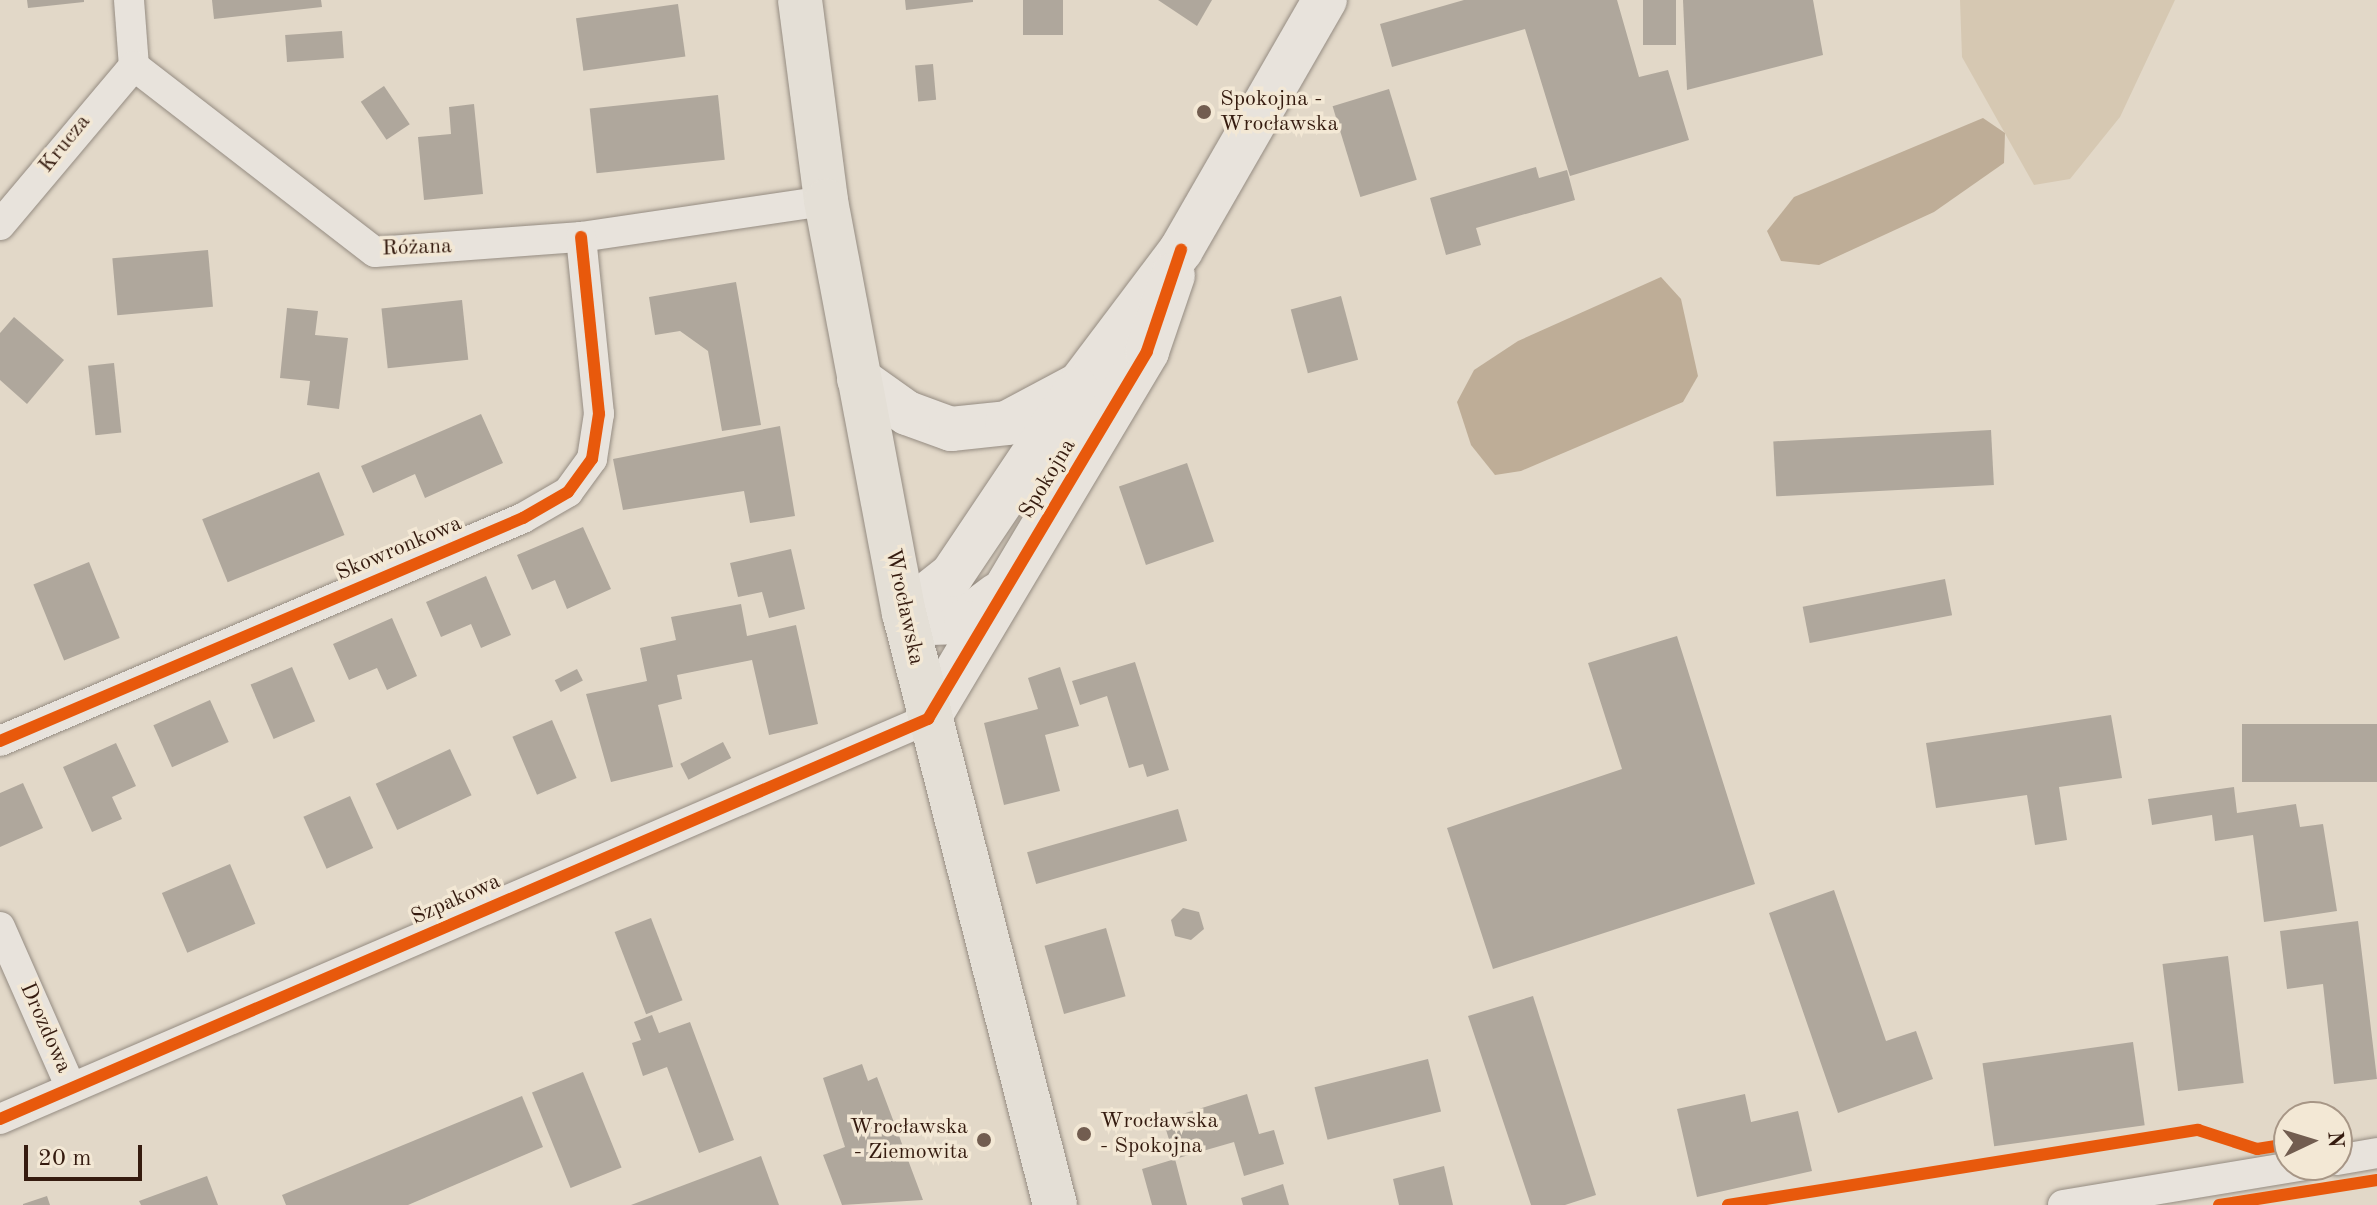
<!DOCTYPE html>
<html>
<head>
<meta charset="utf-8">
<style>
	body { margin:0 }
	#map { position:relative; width:2377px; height:1205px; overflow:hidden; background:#e2d8c8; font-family:"Old Standard TT",serif }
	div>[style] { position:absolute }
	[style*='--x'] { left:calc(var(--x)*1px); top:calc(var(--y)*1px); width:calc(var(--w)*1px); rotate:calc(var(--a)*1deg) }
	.green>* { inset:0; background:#d6c8b2 }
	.water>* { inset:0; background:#bead97 }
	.building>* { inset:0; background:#afa79c; transform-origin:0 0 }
	.roads { filter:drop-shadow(0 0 2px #958c82) drop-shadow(0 0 2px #958c82) }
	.street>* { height:30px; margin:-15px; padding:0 15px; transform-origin:15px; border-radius:15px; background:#e8e3dc }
	.secondary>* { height:44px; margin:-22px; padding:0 22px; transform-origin:22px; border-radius:22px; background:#e8e3dc }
	.primary>* { height:44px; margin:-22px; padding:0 22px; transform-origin:22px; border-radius:22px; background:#e4dfd6 }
	.cycleway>* { height:12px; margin:-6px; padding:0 6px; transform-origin:6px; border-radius:6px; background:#e8590c }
	.dots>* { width:22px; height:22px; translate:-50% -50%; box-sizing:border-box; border:4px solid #f3e8d5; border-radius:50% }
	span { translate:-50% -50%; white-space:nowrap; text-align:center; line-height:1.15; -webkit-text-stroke:7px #f3e8d5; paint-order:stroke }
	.poi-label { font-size:22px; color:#351b0f }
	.left { translate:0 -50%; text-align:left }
	.right { translate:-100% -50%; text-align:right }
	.street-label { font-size:22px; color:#351b0f }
	.north { position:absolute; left:2273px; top:1101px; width:80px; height:80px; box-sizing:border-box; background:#f3e8d5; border:2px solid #a79686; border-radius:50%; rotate:86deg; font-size:22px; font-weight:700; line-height:32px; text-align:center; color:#351b0f }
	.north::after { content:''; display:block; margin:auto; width:28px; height:36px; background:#725d50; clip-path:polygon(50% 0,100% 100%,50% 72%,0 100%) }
	.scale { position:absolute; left:24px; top:1145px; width:118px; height:36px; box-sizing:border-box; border:4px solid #351b0f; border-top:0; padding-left:10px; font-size:24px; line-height:28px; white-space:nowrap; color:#351b0f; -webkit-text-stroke:6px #f3e8d5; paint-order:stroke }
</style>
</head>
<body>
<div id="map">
	<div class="green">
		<i style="clip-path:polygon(1960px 0,2175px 0,2120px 117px,2070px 179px,2034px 185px,1962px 57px)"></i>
	</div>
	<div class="water">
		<i style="clip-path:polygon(1983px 118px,2005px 133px,2004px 163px,1934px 212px,1819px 265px,1781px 261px,1767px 231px,1794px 197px)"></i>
		<i style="clip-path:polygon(1661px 277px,1681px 299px,1698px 376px,1683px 402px,1521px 471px,1495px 475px,1471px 445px,1457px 402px,1474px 370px,1518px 341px)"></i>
	</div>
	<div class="building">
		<i style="clip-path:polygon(27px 0,84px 0,84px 2px,28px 8px)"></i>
		<i style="clip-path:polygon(212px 0,321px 0,322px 7px,214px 19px)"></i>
		<i style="clip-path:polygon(905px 0,973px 0,973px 2px,906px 10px)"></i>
		<i style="left:1023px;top:0;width:40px;height:35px"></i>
		<i style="clip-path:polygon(1158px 0,1212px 0,1197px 26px)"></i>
		<i style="clip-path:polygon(1464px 0,1617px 0,1639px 77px,1668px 70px,1689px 140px,1570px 176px,1525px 29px,1392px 67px,1380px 24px)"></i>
		<i style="left:1643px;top:0;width:33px;height:45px"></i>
		<i style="clip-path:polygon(1683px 0,1813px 0,1823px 55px,1687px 90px)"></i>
		<i style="left:678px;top:4px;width:53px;height:103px;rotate:82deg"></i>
		<i style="left:342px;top:31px;width:27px;height:57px;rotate:86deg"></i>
		<i style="left:933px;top:64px;width:36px;height:18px;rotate:85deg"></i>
		<i style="left:384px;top:86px;width:46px;height:28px;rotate:56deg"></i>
		<i style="left:1389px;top:89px;width:95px;height:59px;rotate:73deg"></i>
		<i style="left:718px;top:95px;width:65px;height:129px;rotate:84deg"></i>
		<i style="clip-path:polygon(474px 104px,483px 194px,424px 200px,418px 137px,451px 134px,449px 107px)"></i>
		<i style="clip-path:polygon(1536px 167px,1539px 178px,1567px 170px,1575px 200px,1476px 228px,1481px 245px,1446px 255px,1430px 198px)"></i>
		<i style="left:208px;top:250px;width:57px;height:96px;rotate:85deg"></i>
		<i style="clip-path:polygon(736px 282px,761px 425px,722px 431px,708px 351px,680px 331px,655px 335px,649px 297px)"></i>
		<i style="left:1341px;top:296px;width:66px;height:52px;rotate:75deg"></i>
		<i style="left:462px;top:300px;width:60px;height:81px;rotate:84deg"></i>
		<i style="clip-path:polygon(287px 308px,318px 311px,315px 335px,348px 338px,339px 409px,307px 405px,310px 381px,280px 378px)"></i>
		<i style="clip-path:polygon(14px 317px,64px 360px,27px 404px,0 380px,0 333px)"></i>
		<i style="left:114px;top:363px;width:70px;height:26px;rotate:84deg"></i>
		<i style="clip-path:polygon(481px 414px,503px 463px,425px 498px,415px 474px,373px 493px,361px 466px)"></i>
		<i style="clip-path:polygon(780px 426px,795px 516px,750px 523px,744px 491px,623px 510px,613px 459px)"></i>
		<i style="left:1991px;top:430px;width:55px;height:218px;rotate:87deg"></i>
		<i style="left:1187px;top:463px;width:83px;height:72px;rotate:71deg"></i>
		<i style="left:319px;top:472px;width:68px;height:126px;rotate:68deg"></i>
		<i style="clip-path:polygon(583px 527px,611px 589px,567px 609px,555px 580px,532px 590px,517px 555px)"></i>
		<i style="clip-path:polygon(791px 549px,805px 609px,769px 618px,762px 592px,738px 597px,730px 563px)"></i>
		<i style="left:89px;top:562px;width:82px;height:60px;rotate:68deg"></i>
		<i style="clip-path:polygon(486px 576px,511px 635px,481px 648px,471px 624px,441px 637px,426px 602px)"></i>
		<i style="left:1945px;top:579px;width:37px;height:145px;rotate:79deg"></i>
		<i style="clip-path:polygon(741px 604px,747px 636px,796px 625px,818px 724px,769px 735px,752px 660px,677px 675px,682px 699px,658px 705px,673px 767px,611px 782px,586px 694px,647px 681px,640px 648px,676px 640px,671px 617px)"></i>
		<i style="clip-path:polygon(392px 618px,417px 676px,387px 690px,377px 668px,349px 680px,333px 644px)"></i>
		<i style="clip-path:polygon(1677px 636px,1755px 884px,1493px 969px,1447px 828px,1622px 769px,1588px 663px)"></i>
		<i style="clip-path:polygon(1135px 662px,1169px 770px,1147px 777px,1143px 764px,1129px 768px,1107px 696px,1080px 705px,1072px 681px)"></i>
		<i style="left:292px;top:667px;width:59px;height:45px;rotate:67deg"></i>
		<i style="clip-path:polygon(1060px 667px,1079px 726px,1045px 735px,1060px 791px,1004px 805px,984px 723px,1038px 709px,1028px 678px)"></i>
		<i style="left:577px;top:669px;width:13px;height:25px;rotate:63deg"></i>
		<i style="left:210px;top:700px;width:46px;height:62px;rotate:66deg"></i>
		<i style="clip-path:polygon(2111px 715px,2122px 778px,2059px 787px,2067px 840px,2035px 845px,2027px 795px,1936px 808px,1926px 743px)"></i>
		<i style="left:552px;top:720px;width:63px;height:43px;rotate:67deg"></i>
		<i style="left:2377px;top:724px;width:58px;height:135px;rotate:90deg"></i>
		<i style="left:723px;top:742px;width:18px;height:48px;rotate:63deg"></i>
		<i style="clip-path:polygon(116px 743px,136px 786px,112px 797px,122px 819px,92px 832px,63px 767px)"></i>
		<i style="left:450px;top:749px;width:51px;height:82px;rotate:65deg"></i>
		<i style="clip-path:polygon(23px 783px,43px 828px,0 847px,0 793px)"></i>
		<i style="clip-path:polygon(2234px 787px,2237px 813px,2296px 804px,2300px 827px,2323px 824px,2337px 911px,2264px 922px,2253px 835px,2215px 841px,2212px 815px,2152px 825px,2148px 799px)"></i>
		<i style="left:350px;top:796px;width:57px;height:51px;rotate:66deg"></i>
		<i style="left:1178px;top:809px;width:33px;height:157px;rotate:74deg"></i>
		<i style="left:230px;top:864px;width:65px;height:74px;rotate:67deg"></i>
		<i style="clip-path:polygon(1834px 890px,1886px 1041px,1916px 1031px,1933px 1079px,1838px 1113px,1769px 913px)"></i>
		<i style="clip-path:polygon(1183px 908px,1199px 912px,1204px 929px,1191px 940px,1175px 936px,1171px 920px)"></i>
		<i style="left:651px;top:918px;width:88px;height:39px;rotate:69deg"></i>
		<i style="clip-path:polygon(2358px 921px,2377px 1079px,2334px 1084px,2323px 984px,2287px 989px,2280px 931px)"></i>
		<i style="left:1106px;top:928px;width:71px;height:64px;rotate:74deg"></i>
		<i style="left:2228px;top:956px;width:128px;height:66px;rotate:83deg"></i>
		<i style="clip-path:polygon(1533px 996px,1596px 1195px,1565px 1205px,1531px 1205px,1468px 1016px)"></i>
		<i style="clip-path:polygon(652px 1015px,659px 1033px,690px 1022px,734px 1140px,699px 1153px,667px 1067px,643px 1076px,632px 1043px,641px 1040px,634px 1022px)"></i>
		<i style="left:2133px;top:1042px;width:84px;height:152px;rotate:82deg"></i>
		<i style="left:1428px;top:1059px;width:54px;height:117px;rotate:76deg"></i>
		<i style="clip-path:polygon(862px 1064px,868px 1081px,877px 1077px,923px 1200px,842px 1205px,823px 1155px,845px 1147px,823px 1078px)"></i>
		<i style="left:583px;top:1072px;width:103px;height:55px;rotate:68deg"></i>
		<i style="clip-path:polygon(1247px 1094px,1259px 1134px,1274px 1130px,1284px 1164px,1244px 1176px,1234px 1142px,1175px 1159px,1187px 1205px,1152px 1205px,1142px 1169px,1175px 1159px,1163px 1120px)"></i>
		<i style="clip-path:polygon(1745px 1094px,1751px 1122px,1798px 1111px,1812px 1171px,1697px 1197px,1677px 1109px)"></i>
		<i style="clip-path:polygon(522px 1096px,543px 1147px,408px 1205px,286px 1205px,282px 1195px)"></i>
		<i style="clip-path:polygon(761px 1156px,779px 1205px,631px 1205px)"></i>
		<i style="clip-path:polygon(1444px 1166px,1453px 1205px,1399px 1205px,1393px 1179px)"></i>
		<i style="clip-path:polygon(207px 1176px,218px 1205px,141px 1205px,139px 1201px)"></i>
		<i style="clip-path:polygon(1283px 1184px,1289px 1205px,1243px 1205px,1241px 1198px)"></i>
		<i style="clip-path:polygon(47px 1196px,50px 1205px,23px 1205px,23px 1204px)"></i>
	</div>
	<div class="roads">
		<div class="street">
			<i style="--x:129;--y:0;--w:66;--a:85.7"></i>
			<i style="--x:134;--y:66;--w:304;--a:37.7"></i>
			<i style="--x:375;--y:252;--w:207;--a:-4.2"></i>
			<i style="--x:581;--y:237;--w:248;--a:-8.4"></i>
			<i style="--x:0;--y:225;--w:208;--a:-49.9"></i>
			<i style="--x:0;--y:741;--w:569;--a:-23.09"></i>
			<i style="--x:523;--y:518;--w:52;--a:-30"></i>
			<i style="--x:568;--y:492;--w:41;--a:-54"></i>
			<i style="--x:592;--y:459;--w:46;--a:-81.2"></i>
			<i style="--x:599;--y:414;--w:178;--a:-95.8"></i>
			<i style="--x:0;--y:927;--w:174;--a:66.2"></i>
			<i style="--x:0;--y:1119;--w:1011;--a:-23.32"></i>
			<i style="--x:2337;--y:1160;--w:41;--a:-9.9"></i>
			<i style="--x:2063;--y:1205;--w:244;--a:-9.4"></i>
		</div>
		<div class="secondary">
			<i style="--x:859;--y:379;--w:59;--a:35.3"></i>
			<i style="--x:907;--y:413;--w:47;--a:20"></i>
			<i style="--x:951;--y:429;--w:56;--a:-6.1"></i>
			<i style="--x:1007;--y:423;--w:83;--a:-28.1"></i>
			<i style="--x:1080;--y:384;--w:168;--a:-53"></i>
			<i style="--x:1181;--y:250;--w:289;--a:-60.1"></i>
			<i style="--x:997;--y:595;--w:45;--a:143.1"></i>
			<i style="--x:961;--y:622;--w:38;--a:178"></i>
			<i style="--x:923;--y:623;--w:21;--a:-152"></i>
			<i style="--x:904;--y:613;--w:61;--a:-38.4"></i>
			<i style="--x:952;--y:575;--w:224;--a:-56.1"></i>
			<i style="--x:928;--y:719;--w:428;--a:-59.2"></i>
			<i style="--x:1147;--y:351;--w:80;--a:-71.1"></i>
		</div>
		<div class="primary">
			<i style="--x:800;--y:0;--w:203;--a:82.6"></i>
			<i style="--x:826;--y:201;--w:419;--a:79.3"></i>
			<i style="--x:904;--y:613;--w:611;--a:75.69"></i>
		</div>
	</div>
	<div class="cycleway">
		<i style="--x:0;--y:741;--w:569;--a:-23.09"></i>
		<i style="--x:523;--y:518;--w:52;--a:-30"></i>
		<i style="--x:568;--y:492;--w:41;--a:-54"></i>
		<i style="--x:592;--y:459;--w:46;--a:-81.2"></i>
		<i style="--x:599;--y:414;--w:178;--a:-95.8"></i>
		<i style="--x:0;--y:1119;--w:1011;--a:-23.32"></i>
		<i style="--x:928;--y:719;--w:428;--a:-59.2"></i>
		<i style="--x:1147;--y:351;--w:107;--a:-71.4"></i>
		<i style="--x:1728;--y:1205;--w:476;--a:-9.1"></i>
		<i style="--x:2198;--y:1130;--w:62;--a:17.9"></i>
		<i style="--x:2257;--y:1149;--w:32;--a:-9"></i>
		<i style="--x:2219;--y:1205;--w:160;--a:-9"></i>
	</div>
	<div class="dots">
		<i style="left:1204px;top:112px;background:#725d50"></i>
		<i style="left:1084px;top:1134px;background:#725d50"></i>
		<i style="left:984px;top:1140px;background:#725d50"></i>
	</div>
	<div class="poi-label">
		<span class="left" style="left:1220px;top:112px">Spokojna -<br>Wrocławska</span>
		<span class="left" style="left:1100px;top:1134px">Wrocławska<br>- Spokojna</span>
		<span class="right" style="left:968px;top:1140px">Wrocławska<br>- Ziemowita</span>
	</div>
	<div class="street-label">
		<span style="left:65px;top:144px;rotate:-51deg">Krucza</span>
		<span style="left:417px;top:248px;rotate:-2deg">Różana</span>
		<span style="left:1048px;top:479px;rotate:-59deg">Spokojna</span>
		<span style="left:399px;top:549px;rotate:-23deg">Skowronkowa</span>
		<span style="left:904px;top:607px;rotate:78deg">Wrocławska</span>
		<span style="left:456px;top:900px;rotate:-24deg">Szpakowa</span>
		<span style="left:45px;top:1028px;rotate:66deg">Drozdowa</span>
	</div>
	<div class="north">N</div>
	<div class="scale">20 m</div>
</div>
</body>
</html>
